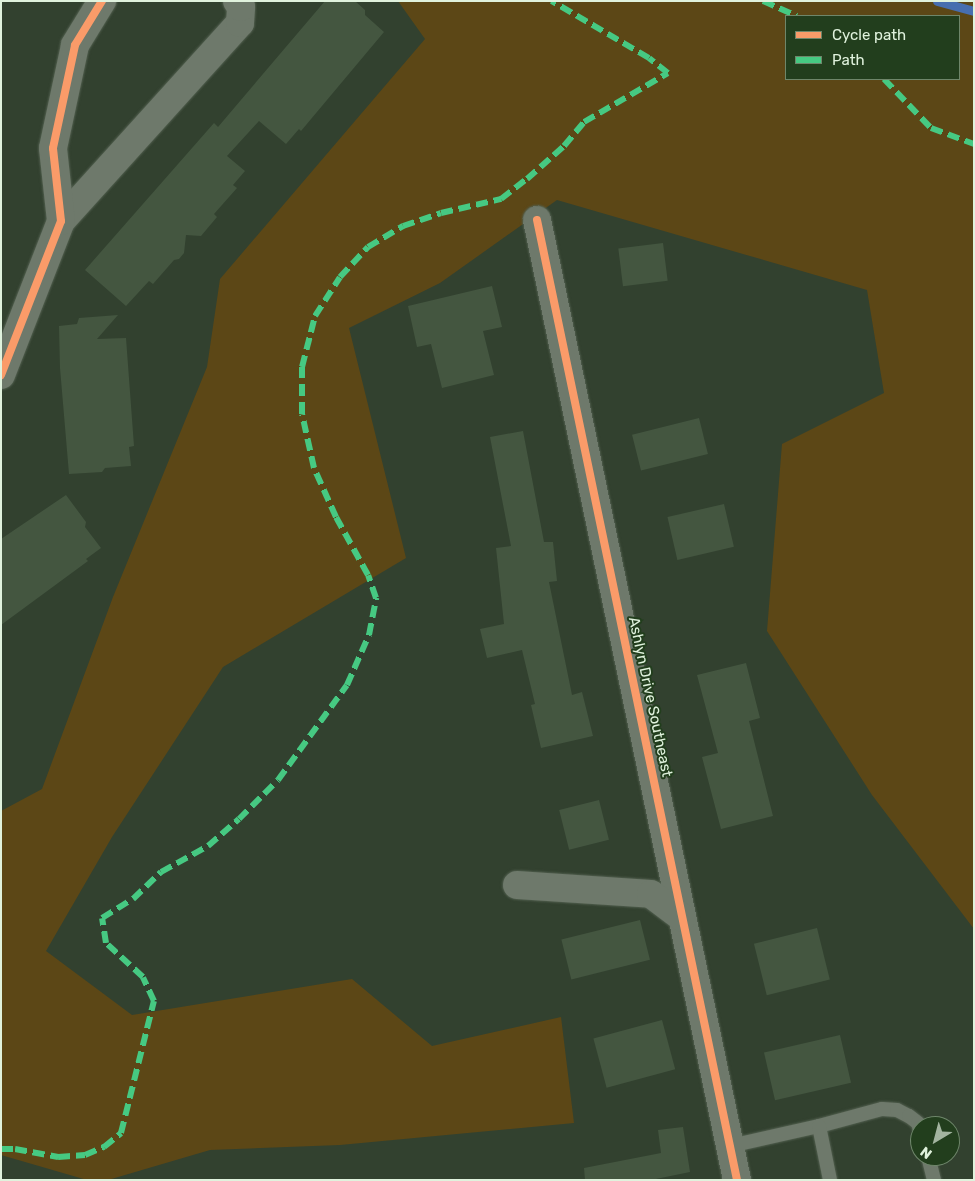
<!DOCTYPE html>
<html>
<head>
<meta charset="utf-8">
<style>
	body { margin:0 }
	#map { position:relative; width:975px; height:1181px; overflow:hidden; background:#32412f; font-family:Rubik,sans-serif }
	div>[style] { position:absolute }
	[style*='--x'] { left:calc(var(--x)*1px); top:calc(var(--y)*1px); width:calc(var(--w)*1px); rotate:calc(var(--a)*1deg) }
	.green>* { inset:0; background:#5c4716 }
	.stream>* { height:9px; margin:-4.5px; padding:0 4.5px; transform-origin:4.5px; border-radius:4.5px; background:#476eaf }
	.building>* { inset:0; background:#445640; transform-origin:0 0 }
	.roads { filter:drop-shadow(0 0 1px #525f4f) drop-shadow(0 0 1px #525f4f) }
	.service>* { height:14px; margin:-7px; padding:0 7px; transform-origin:7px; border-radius:7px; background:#6e796b }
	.minor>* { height:28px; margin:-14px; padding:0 14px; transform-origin:14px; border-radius:14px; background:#6e796b }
	.quiet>* { height:6px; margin-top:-3px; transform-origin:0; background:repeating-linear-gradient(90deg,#46c982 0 12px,transparent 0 18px) }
	.cycleway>* { height:8px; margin:-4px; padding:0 4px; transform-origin:4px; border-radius:4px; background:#fa9b69 }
	span { translate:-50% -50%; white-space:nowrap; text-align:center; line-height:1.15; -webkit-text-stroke:4px #223e1d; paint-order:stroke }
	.street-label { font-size:15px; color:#e0f2dd }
	.frame { position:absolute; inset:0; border:2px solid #e0f2dd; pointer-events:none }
	.legend { position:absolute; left:785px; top:15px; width:175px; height:65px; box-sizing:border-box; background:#223e1d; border:1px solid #6e866a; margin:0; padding:6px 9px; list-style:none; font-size:15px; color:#e0f2dd }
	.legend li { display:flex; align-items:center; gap:10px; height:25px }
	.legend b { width:25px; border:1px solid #6e866a }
	.north { position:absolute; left:910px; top:1116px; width:50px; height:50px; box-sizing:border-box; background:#223e1d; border:1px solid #6e866a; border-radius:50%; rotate:217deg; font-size:14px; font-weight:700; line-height:20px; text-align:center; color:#e0f2dd }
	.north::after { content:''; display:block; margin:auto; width:18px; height:22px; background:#a3b4a0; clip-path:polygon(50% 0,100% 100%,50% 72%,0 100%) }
</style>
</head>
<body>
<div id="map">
	<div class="green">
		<i style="clip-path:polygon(evenodd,398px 1px,974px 1px,974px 929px,872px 795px,767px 631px,782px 444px,884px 393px,867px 290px,557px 200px,440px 283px,349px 328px,406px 558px,223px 667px,112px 837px,46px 951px,132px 1015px,352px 979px,432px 1046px,561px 1017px,574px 1123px,340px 1145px,210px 1150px,108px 1180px,87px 1180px,1px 1155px,1px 811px,42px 789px,113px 597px,207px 367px,220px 279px,425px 39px,398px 1px,786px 16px,959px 16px,959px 79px,786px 79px,786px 16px)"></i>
	</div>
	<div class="stream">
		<i style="--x:937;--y:1;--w:38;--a:15"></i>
	</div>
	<div class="building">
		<i style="clip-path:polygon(325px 1px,355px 1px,365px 10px,365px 15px,384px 32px,301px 131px,299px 129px,286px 144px,259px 121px,227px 156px,245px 171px,233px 185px,237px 188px,214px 214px,217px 217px,201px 236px,186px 235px,184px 253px,179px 259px,174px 260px,153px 284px,149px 281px,126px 306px,85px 270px,214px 123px,218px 127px)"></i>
		<i style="left:663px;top:243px;width:38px;height:45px;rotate:83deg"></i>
		<i style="clip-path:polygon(492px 286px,502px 327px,483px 331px,494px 375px,442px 388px,431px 344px,417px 347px,408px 306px)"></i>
		<i style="clip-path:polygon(118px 315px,97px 339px,126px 338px,134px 446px,129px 447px,131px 466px,105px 468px,102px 472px,69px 474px,60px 368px,59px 326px,77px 324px,79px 318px)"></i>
		<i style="left:699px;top:418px;width:37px;height:69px;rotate:76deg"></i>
		<i style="clip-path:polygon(523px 431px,544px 542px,553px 542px,557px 581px,549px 582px,572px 695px,582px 692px,593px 736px,541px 748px,531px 705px,535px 704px,522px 650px,487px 658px,480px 629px,504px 624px,496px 548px,511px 546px,490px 437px)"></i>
		<i style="clip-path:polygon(66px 495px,86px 522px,85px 527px,101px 548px,86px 559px,88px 561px,1px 625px,1px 539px)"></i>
		<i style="left:724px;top:504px;width:44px;height:58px;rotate:77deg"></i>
		<i style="clip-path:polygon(746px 663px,760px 718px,749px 721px,773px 816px,721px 829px,702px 757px,718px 753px,697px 675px)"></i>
		<i style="left:599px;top:800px;width:41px;height:41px;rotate:76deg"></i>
		<i style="left:640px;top:920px;width:41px;height:81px;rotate:76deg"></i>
		<i style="left:817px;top:928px;width:53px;height:65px;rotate:76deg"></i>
		<i style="left:662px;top:1020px;width:51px;height:71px;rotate:75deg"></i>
		<i style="left:840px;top:1035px;width:49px;height:78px;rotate:77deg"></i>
		<i style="clip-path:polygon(683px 1127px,690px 1172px,651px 1180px,585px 1180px,584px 1168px,661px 1153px,658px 1130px)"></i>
	</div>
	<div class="roads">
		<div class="service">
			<i style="--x:819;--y:1126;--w:65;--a:-15.1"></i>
			<i style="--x:882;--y:1109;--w:15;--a:4"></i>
			<i style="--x:897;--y:1110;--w:13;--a:27"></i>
			<i style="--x:909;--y:1116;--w:11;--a:38"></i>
			<i style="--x:918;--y:1123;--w:7;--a:74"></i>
			<i style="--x:730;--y:1146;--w:91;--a:-12.7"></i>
			<i style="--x:819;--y:1126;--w:55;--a:78.5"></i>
			<i style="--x:928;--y:1156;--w:25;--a:76"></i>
		</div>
		<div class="minor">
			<i style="--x:537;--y:220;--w:981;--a:78.23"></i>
			<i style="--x:61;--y:221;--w:267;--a:-47.9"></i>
			<i style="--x:240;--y:23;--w:16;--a:-86"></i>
			<i style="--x:241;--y:7;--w:7;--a:-124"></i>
			<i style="--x:1;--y:375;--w:165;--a:-68.7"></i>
			<i style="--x:61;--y:221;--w:73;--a:-96.3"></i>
			<i style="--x:53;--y:148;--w:105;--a:-77.9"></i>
			<i style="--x:75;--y:45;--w:52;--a:-58.5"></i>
			<i style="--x:517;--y:885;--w:134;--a:3.8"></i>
			<i style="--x:651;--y:894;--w:39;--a:37"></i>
		</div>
	</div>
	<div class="quiet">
		<i style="--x:763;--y:1;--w:37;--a:24"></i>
		<i style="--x:884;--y:79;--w:68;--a:46.2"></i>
		<i style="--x:931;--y:128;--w:46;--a:20.4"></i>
		<i style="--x:1;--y:1149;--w:14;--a:0"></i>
		<i style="--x:15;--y:1149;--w:44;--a:10.5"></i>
		<i style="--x:58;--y:1157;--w:27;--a:-4"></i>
		<i style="--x:85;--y:1155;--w:21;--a:-23"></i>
		<i style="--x:104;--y:1147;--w:22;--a:-39"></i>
		<i style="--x:121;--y:1133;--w:136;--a:-76"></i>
		<i style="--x:154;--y:1001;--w:26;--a:-115"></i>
		<i style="--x:143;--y:977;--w:50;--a:-137.4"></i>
		<i style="--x:106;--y:943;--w:25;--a:-99"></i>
		<i style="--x:102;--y:918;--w:36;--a:-32"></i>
		<i style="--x:133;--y:899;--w:39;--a:-44"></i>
		<i style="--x:161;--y:872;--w:54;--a:-29"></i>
		<i style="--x:208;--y:846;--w:41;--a:-41.1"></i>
		<i style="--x:239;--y:819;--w:55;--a:-45"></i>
		<i style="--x:278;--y:780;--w:117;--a:-54"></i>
		<i style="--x:347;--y:685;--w:55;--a:-66.3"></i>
		<i style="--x:369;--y:635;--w:38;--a:-79"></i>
		<i style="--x:376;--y:598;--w:24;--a:-109"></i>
		<i style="--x:368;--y:575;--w:66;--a:-118.9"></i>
		<i style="--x:336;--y:517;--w:54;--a:-114.2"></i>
		<i style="--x:314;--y:468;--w:55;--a:-102.5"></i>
		<i style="--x:302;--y:414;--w:47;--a:-90"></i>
		<i style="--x:302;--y:367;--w:53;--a:-75.7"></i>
		<i style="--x:315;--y:316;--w:46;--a:-57.3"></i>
		<i style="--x:340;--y:277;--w:41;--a:-47"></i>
		<i style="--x:368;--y:247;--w:41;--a:-31"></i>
		<i style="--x:403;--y:226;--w:40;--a:-18.9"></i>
		<i style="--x:441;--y:213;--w:62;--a:-13.1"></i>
		<i style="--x:501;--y:199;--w:33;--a:-38"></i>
		<i style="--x:527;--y:179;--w:50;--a:-41.7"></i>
		<i style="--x:564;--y:146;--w:31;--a:-50"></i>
		<i style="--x:584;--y:122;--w:97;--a:-30.3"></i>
		<i style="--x:668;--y:73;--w:24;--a:-142"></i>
		<i style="--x:649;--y:58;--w:113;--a:-149.6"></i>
	</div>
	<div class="cycleway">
		<i style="--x:537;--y:220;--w:981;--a:78.23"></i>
		<i style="--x:1;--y:375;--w:165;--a:-68.7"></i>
		<i style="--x:61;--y:221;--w:73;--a:-96.3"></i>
		<i style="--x:53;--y:148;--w:105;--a:-77.9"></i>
		<i style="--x:75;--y:45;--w:52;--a:-58.5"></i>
	</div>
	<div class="street-label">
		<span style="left:650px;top:697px;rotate:78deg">Ashlyn Drive Southeast</span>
	</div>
	<div class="frame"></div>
	<ul class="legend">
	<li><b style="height:6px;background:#fa9b69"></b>Cycle path</li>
	<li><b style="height:6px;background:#46c982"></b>Path</li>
	</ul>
	<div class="north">N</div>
</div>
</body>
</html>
